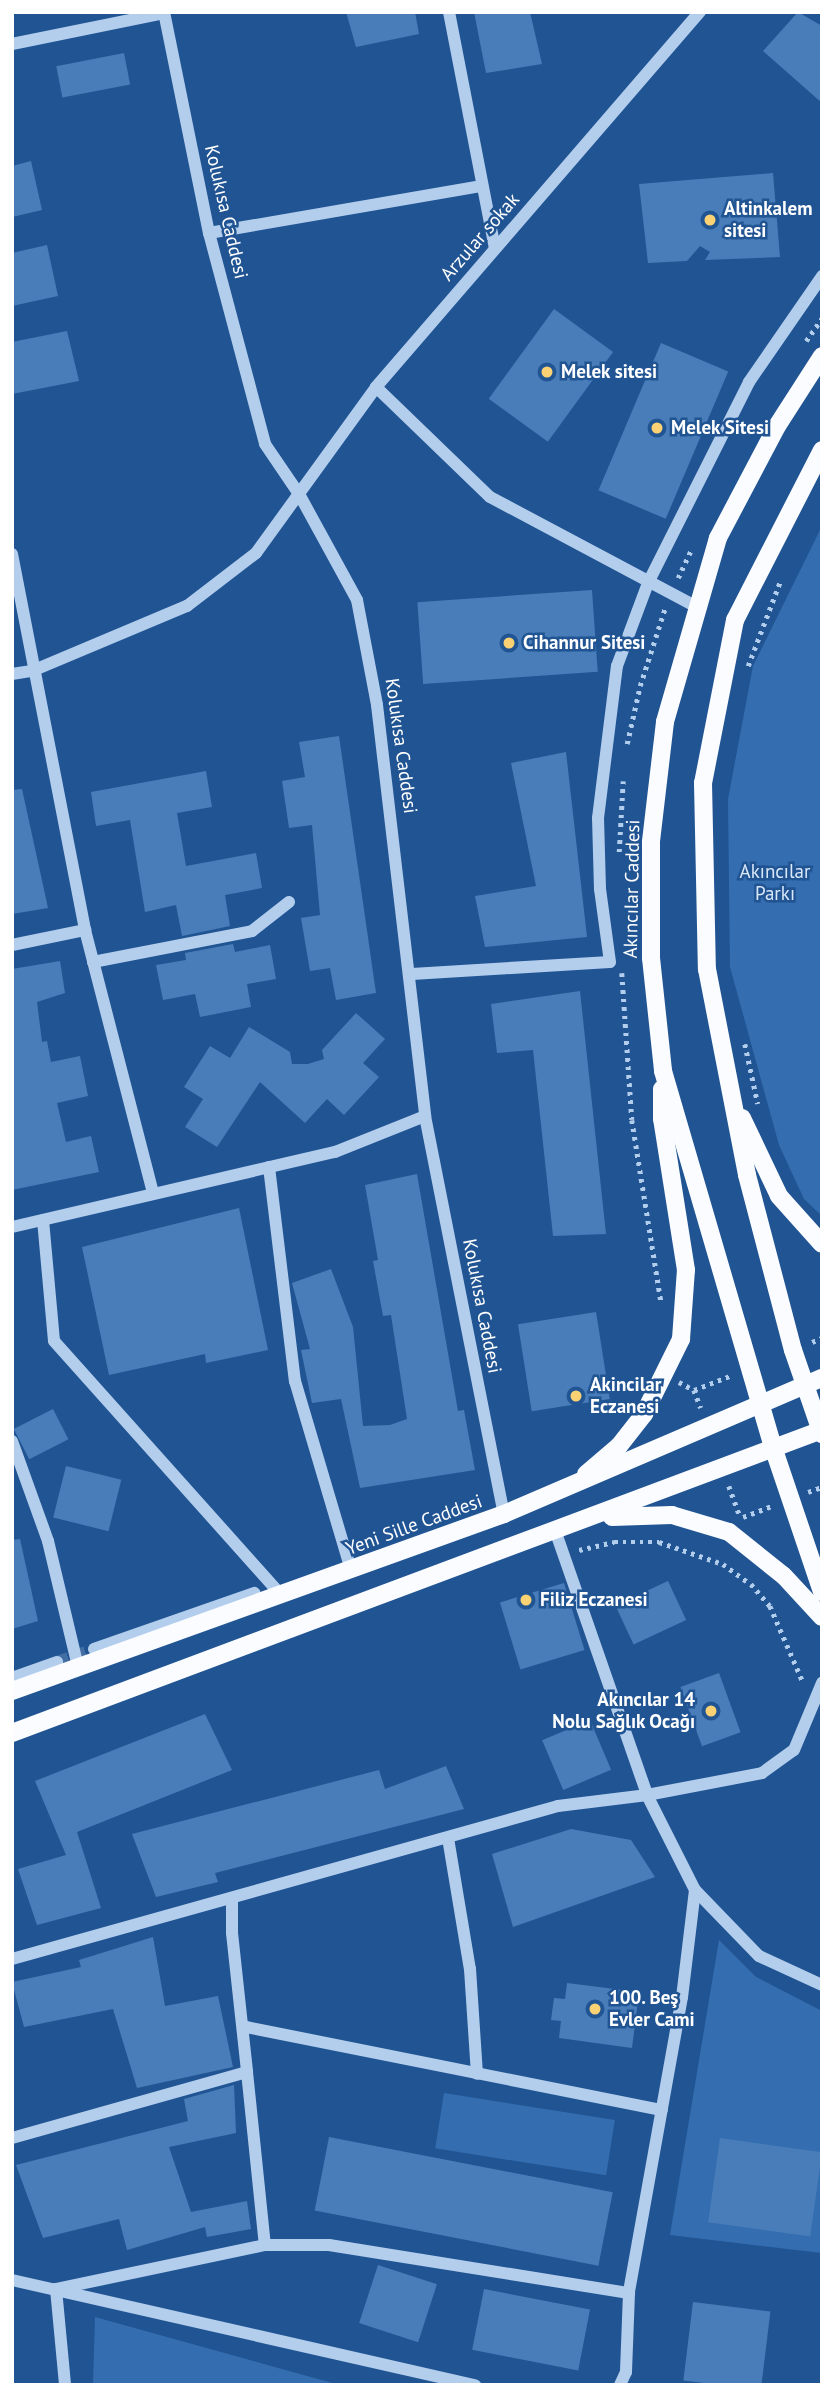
<!DOCTYPE html>
<html>
<head>
<meta charset="utf-8">
<style>
	body { margin:0 }
	#map { position:relative; width:834px; height:2397px; overflow:hidden; background:#215493; font-family:"PT Sans",sans-serif }
	div>[style] { position:absolute }
	[style*='--x'] { left:calc(var(--x)*1px); top:calc(var(--y)*1px); width:calc(var(--w)*1px); rotate:calc(var(--a)*1deg) }
	.green>* { inset:0; background:#346eb0; transform-origin:0 0 }
	.building>* { inset:0; background:#497db9; transform-origin:0 0 }
	.minor-tunnel>* { height:12px; margin-top:-6px; transform-origin:0; background:repeating-linear-gradient(90deg,#426ea3 0 12px,transparent 0 18px) }
	.path>* { height:4.5px; margin-top:-2.25px; transform-origin:0; background:repeating-linear-gradient(90deg,#b3ceed 0 3.5px,transparent 0 8.5px) }
	.minor>* { height:12px; margin:-6px; padding:0 6px; transform-origin:6px; border-radius:6px; background:#b3ceed }
	.major>* { height:18px; margin:-9px; padding:0 9px; transform-origin:9px; border-radius:9px; background:#fafcff }
	.dots>* { width:19px; height:19px; translate:-50% -50%; box-sizing:border-box; border:4px solid #215493; border-radius:50% }
	span { translate:-50% -50%; white-space:nowrap; text-align:center; line-height:1.15; -webkit-text-stroke:5px #215493; paint-order:stroke }
	.poi-label { font-size:19px; color:#fff; font-weight:700 }
	.left { translate:0 -50%; text-align:left }
	.right { translate:-100% -50%; text-align:right }
	.street-label { font-size:19px; color:#fff }
	.park-label { font-size:19px; color:#d9e8fa }
	.frame { position:absolute; inset:0; border:14px solid #fff; pointer-events:none }
</style>
</head>
<body>
<div id="map">
	<div class="green">
		<i style="clip-path:polygon(822px 526px,822px 1216px,804px 1199px,779px 1145px,730px 967px,728px 799px,753px 666px)"></i>
		<i style="clip-path:polygon(719px 1940px,756px 1977px,822px 2011px,822px 2253px,670px 2235px)"></i>
		<i style="left:444px;top:2093px;width:173px;height:56px;rotate:9deg"></i>
		<i style="clip-path:polygon(95px 2317px,336px 2384px,336px 2385px,93px 2385px)"></i>
	</div>
	<div class="building">
		<i style="clip-path:polygon(346px 12px,415px 12px,419px 34px,356px 47px)"></i>
		<i style="clip-path:polygon(474px 12px,530px 12px,542px 64px,486px 73px)"></i>
		<i style="clip-path:polygon(798px 12px,822px 26px,822px 103px,763px 51px)"></i>
		<i style="left:124px;top:53px;width:32px;height:69px;rotate:79deg"></i>
		<i style="clip-path:polygon(31px 161px,42px 210px,12px 217px,12px 166px)"></i>
		<i style="clip-path:polygon(773px 173px,780px 257px,705px 260px,710px 252px,700px 246px,687px 261px,648px 263px,639px 184px)"></i>
		<i style="clip-path:polygon(47px 245px,58px 296px,12px 306px,12px 253px)"></i>
		<i style="left:554px;top:309px;width:73px;height:111px;rotate:36deg"></i>
		<i style="clip-path:polygon(67px 331px,79px 381px,12px 394px,12px 342px)"></i>
		<i style="left:661px;top:343px;width:73px;height:160px;rotate:23deg"></i>
		<i style="left:592px;top:590px;width:82px;height:175px;rotate:86deg"></i>
		<i style="clip-path:polygon(339px 736px,376px 993px,336px 1000px,330px 968px,310px 971px,301px 918px,320px 915px,312px 825px,289px 828px,282px 781px,305px 777px,299px 742px)"></i>
		<i style="clip-path:polygon(566px 752px,587px 937px,485px 947px,475px 896px,536px 886px,511px 763px)"></i>
		<i style="clip-path:polygon(206px 771px,212px 807px,177px 813px,186px 866px,256px 853px,262px 888px,225px 895px,230px 926px,182px 936px,176px 905px,145px 912px,130px 820px,96px 826px,91px 792px)"></i>
		<i style="clip-path:polygon(22px 789px,48px 908px,12px 914px,12px 790px)"></i>
		<i style="clip-path:polygon(233px 944px,235px 952px,270px 945px,276px 979px,247px 984px,251px 1007px,200px 1017px,195px 994px,163px 1000px,156px 965px,186px 960px,185px 953px)"></i>
		<i style="clip-path:polygon(60px 961px,65px 993px,37px 1002px,42px 1042px,47px 1041px,51px 1062px,80px 1056px,88px 1096px,57px 1103px,66px 1142px,91px 1136px,99px 1172px,12px 1190px,12px 969px)"></i>
		<i style="clip-path:polygon(580px 991px,606px 1234px,553px 1236px,533px 1050px,497px 1053px,491px 1004px)"></i>
		<i style="clip-path:polygon(356px 1013px,385px 1039px,363px 1063px,379px 1077px,344px 1115px,327px 1099px,305px 1123px,260px 1082px,217px 1147px,185px 1127px,203px 1099px,184px 1087px,210px 1046px,230px 1058px,249px 1027px,290px 1052px,292px 1064px,308px 1064px,324px 1059px,322px 1050px)"></i>
		<i style="clip-path:polygon(417px 1174px,458px 1411px,464px 1410px,475px 1470px,360px 1488px,341px 1399px,312px 1403px,301px 1350px,310px 1349px,292px 1283px,331px 1269px,353px 1327px,363px 1426px,390px 1425px,407px 1419px,391px 1315px,383px 1316px,373px 1261px,378px 1260px,365px 1185px)"></i>
		<i style="clip-path:polygon(239px 1208px,268px 1350px,206px 1363px,205px 1354px,109px 1375px,82px 1247px)"></i>
		<i style="left:596px;top:1312px;width:88px;height:79px;rotate:81deg"></i>
		<i style="left:53px;top:1409px;width:34px;height:44px;rotate:63deg"></i>
		<i style="left:66px;top:1466px;width:57px;height:53px;rotate:14deg"></i>
		<i style="clip-path:polygon(20px 1539px,38px 1621px,12px 1629px,12px 1540px)"></i>
		<i style="left:668px;top:1581px;width:43px;height:58px;rotate:65deg"></i>
		<i style="left:564px;top:1583px;width:70px;height:67px;rotate:73deg"></i>
		<i style="left:719px;top:1673px;width:63px;height:41px;rotate:70deg"></i>
		<i style="clip-path:polygon(205px 1714px,232px 1770px,77px 1832px,101px 1908px,37px 1925px,18px 1869px,66px 1855px,35px 1781px)"></i>
		<i style="left:590px;top:1720px;width:54px;height:52px;rotate:67deg"></i>
		<i style="clip-path:polygon(446px 1766px,464px 1809px,215px 1873px,218px 1882px,156px 1897px,132px 1834px,379px 1770px,385px 1789px)"></i>
		<i style="clip-path:polygon(571px 1829px,631px 1840px,655px 1877px,513px 1927px,492px 1854px)"></i>
		<i style="clip-path:polygon(153px 1937px,165px 2006px,218px 1996px,233px 2067px,137px 2088px,113px 2009px,24px 2027px,12px 1982px,81px 1967px,79px 1960px)"></i>
		<i style="clip-path:polygon(567px 1983px,639px 1992px,632px 2048px,559px 2038px,561px 2021px,551px 2020px,554px 1998px,565px 1999px)"></i>
		<i style="clip-path:polygon(234px 2085px,236px 2133px,169px 2147px,191px 2212px,247px 2201px,251px 2229px,207px 2237px,205px 2227px,127px 2250px,119px 2219px,43px 2238px,16px 2165px,188px 2121px,184px 2099px)"></i>
		<i style="left:329px;top:2137px;width:289px;height:75px;rotate:11deg"></i>
		<i style="left:720px;top:2138px;width:103px;height:85px;rotate:8deg"></i>
		<i style="left:378px;top:2265px;width:62px;height:61px;rotate:18deg"></i>
		<i style="left:484px;top:2289px;width:108px;height:62px;rotate:11deg"></i>
		<i style="left:693px;top:2302px;width:78px;height:79px;rotate:7deg"></i>
	</div>
	<div class="minor-tunnel">
		<i style="--x:57;--y:1662;--w:39;--a:-19"></i>
	</div>
	<div class="path">
		<i style="--x:806;--y:341;--w:28;--a:-55"></i>
		<i style="--x:678;--y:578;--w:33;--a:-65"></i>
		<i style="--x:748;--y:666;--w:93;--a:-69.2"></i>
		<i style="--x:627;--y:744;--w:59;--a:-77.4"></i>
		<i style="--x:640;--y:686;--w:82;--a:-72.2"></i>
		<i style="--x:619;--y:852;--w:71;--a:-86.8"></i>
		<i style="--x:622;--y:973;--w:147;--a:86.1"></i>
		<i style="--x:632;--y:1120;--w:183;--a:80.9"></i>
		<i style="--x:745;--y:1044;--w:61;--a:77.8"></i>
		<i style="--x:812;--y:1342;--w:11;--a:-22"></i>
		<i style="--x:679;--y:1382;--w:17;--a:28"></i>
		<i style="--x:694;--y:1390;--w:19;--a:69"></i>
		<i style="--x:694;--y:1390;--w:41;--a:-21.5"></i>
		<i style="--x:729;--y:1486;--w:30;--a:70"></i>
		<i style="--x:808;--y:1492;--w:15;--a:-20"></i>
		<i style="--x:743;--y:1517;--w:33;--a:-21"></i>
		<i style="--x:579;--y:1550;--w:36;--a:-13"></i>
		<i style="--x:614;--y:1542;--w:45;--a:0"></i>
		<i style="--x:659;--y:1542;--w:68;--a:19"></i>
		<i style="--x:723;--y:1564;--w:34;--a:36"></i>
		<i style="--x:751;--y:1584;--w:29;--a:49"></i>
		<i style="--x:770;--y:1606;--w:83;--a:66.5"></i>
	</div>
	<div class="minor">
		<i style="--x:164;--y:12;--w:226;--a:78.5"></i>
		<i style="--x:209;--y:233;--w:218;--a:75.1"></i>
		<i style="--x:265;--y:444;--w:60;--a:55.8"></i>
		<i style="--x:299;--y:494;--w:121;--a:61.3"></i>
		<i style="--x:357;--y:600;--w:107;--a:79.2"></i>
		<i style="--x:377;--y:705;--w:414;--a:83.3"></i>
		<i style="--x:425;--y:1116;--w:406;--a:78.8"></i>
		<i style="--x:449;--y:12;--w:241;--a:79"></i>
		<i style="--x:12;--y:44;--w:155;--a:-11.5"></i>
		<i style="--x:209;--y:233;--w:277;--a:-9.8"></i>
		<i style="--x:376;--y:387;--w:158;--a:44"></i>
		<i style="--x:490;--y:497;--w:234;--a:28"></i>
		<i style="--x:12;--y:554;--w:383;--a:79"></i>
		<i style="--x:85;--y:930;--w:272;--a:75.5"></i>
		<i style="--x:12;--y:674;--w:20;--a:-9"></i>
		<i style="--x:32;--y:671;--w:168;--a:-22.8"></i>
		<i style="--x:187;--y:606;--w:87;--a:-37.5"></i>
		<i style="--x:256;--y:553;--w:205;--a:-54.1"></i>
		<i style="--x:376;--y:387;--w:496;--a:-49.2"></i>
		<i style="--x:12;--y:945;--w:75;--a:-11.6"></i>
		<i style="--x:93;--y:962;--w:162;--a:-11"></i>
		<i style="--x:252;--y:931;--w:47;--a:-38.1"></i>
		<i style="--x:412;--y:974;--w:198;--a:-3.5"></i>
		<i style="--x:610;--y:962;--w:74;--a:-97.8"></i>
		<i style="--x:600;--y:889;--w:71;--a:-91.6"></i>
		<i style="--x:598;--y:818;--w:153;--a:-82.9"></i>
		<i style="--x:617;--y:666;--w:89;--a:-69.5"></i>
		<i style="--x:648;--y:583;--w:225;--a:-63.3"></i>
		<i style="--x:749;--y:382;--w:129;--a:-55.4"></i>
		<i style="--x:269;--y:1167;--w:216;--a:83.1"></i>
		<i style="--x:295;--y:1381;--w:197;--a:73.5"></i>
		<i style="--x:43;--y:1220;--w:121;--a:84.8"></i>
		<i style="--x:54;--y:1341;--w:339;--a:48.2"></i>
		<i style="--x:12;--y:1227;--w:332;--a:-13.1"></i>
		<i style="--x:335;--y:1152;--w:97;--a:-21.8"></i>
		<i style="--x:12;--y:1441;--w:106;--a:70.2"></i>
		<i style="--x:48;--y:1541;--w:130;--a:76.6"></i>
		<i style="--x:556;--y:1533;--w:277;--a:70.8"></i>
		<i style="--x:647;--y:1795;--w:117;--a:-10.8"></i>
		<i style="--x:762;--y:1773;--w:39;--a:-36"></i>
		<i style="--x:794;--y:1750;--w:73;--a:-67.3"></i>
		<i style="--x:94;--y:1649;--w:170;--a:-19.3"></i>
		<i style="--x:12;--y:1678;--w:48;--a:-19.6"></i>
		<i style="--x:448;--y:1838;--w:133;--a:80.5"></i>
		<i style="--x:470;--y:1969;--w:105;--a:86.2"></i>
		<i style="--x:695;--y:1890;--w:92;--a:45.9"></i>
		<i style="--x:759;--y:1956;--w:69;--a:24.7"></i>
		<i style="--x:232;--y:1900;--w:33;--a:90"></i>
		<i style="--x:232;--y:1933;--w:140;--a:83.8"></i>
		<i style="--x:12;--y:1959;--w:567;--a:-15.65"></i>
		<i style="--x:558;--y:1806;--w:90;--a:-7"></i>
		<i style="--x:647;--y:1795;--w:106;--a:63.2"></i>
		<i style="--x:695;--y:1890;--w:108;--a:96.9"></i>
		<i style="--x:682;--y:1997;--w:301;--a:100.2"></i>
		<i style="--x:629;--y:2293;--w:79;--a:92.2"></i>
		<i style="--x:626;--y:2372;--w:14;--a:115"></i>
		<i style="--x:246;--y:2027;--w:424;--a:11.3"></i>
		<i style="--x:12;--y:2138;--w:244;--a:-15.7"></i>
		<i style="--x:247;--y:2072;--w:174;--a:84.1"></i>
		<i style="--x:265;--y:2245;--w:214;--a:168.1"></i>
		<i style="--x:56;--y:2289;--w:96;--a:84.6"></i>
		<i style="--x:265;--y:2245;--w:64;--a:0"></i>
		<i style="--x:329;--y:2245;--w:304;--a:9.1"></i>
		<i style="--x:12;--y:2280;--w:475;--a:12.8"></i>
	</div>
	<div class="major">
		<i style="--x:822;--y:356;--w:83;--a:122.7"></i>
		<i style="--x:777;--y:426;--w:127;--a:117.8"></i>
		<i style="--x:718;--y:538;--w:191;--a:106.1"></i>
		<i style="--x:665;--y:722;--w:121;--a:96.7"></i>
		<i style="--x:651;--y:842;--w:116;--a:90"></i>
		<i style="--x:651;--y:958;--w:114;--a:83.9"></i>
		<i style="--x:663;--y:1071;--w:395;--a:73.7"></i>
		<i style="--x:774;--y:1450;--w:150;--a:71.3"></i>
		<i style="--x:822;--y:450;--w:191;--a:117.1"></i>
		<i style="--x:735;--y:620;--w:166;--a:101.1"></i>
		<i style="--x:703;--y:783;--w:186;--a:88.8"></i>
		<i style="--x:707;--y:969;--w:210;--a:79"></i>
		<i style="--x:747;--y:1175;--w:181;--a:75.3"></i>
		<i style="--x:793;--y:1350;--w:89;--a:71"></i>
		<i style="--x:742;--y:1118;--w:86;--a:64.6"></i>
		<i style="--x:779;--y:1196;--w:64;--a:48.1"></i>
		<i style="--x:586;--y:1474;--w:43;--a:-40.3"></i>
		<i style="--x:619;--y:1446;--w:41;--a:-52"></i>
		<i style="--x:644;--y:1414;--w:84;--a:-63.7"></i>
		<i style="--x:681;--y:1339;--w:69;--a:-85.9"></i>
		<i style="--x:686;--y:1270;--w:153;--a:-99"></i>
		<i style="--x:662;--y:1119;--w:30;--a:-90"></i>
		<i style="--x:612;--y:1517;--w:60;--a:-1.9"></i>
		<i style="--x:672;--y:1515;--w:59;--a:16.6"></i>
		<i style="--x:729;--y:1532;--w:70;--a:38.7"></i>
		<i style="--x:784;--y:1576;--w:56;--a:47.2"></i>
		<i style="--x:12;--y:1691;--w:523;--a:-19.79"></i>
		<i style="--x:504;--y:1514;--w:346;--a:-23.2"></i>
		<i style="--x:12;--y:1733;--w:865;--a:-20.51"></i>
	</div>
	<div class="dots">
		<i style="left:710px;top:220px;background:#fad274"></i>
		<i style="left:547px;top:372px;background:#fad274"></i>
		<i style="left:657px;top:428px;background:#fad274"></i>
		<i style="left:509px;top:643px;background:#fad274"></i>
		<i style="left:576px;top:1396px;background:#fad274"></i>
		<i style="left:526px;top:1600px;background:#fad274"></i>
		<i style="left:711px;top:1711px;background:#fad274"></i>
		<i style="left:595px;top:2009px;background:#fad274"></i>
	</div>
	<div class="poi-label">
		<span class="left" style="left:724px;top:220px">Altinkalem<br>sitesi</span>
		<span class="left" style="left:561px;top:372px">Melek sitesi</span>
		<span class="left" style="left:671px;top:428px">Melek Sitesi</span>
		<span class="left" style="left:523px;top:643px">Cihannur Sitesi</span>
		<span class="left" style="left:590px;top:1396px">Akincilar<br>Eczanesi</span>
		<span class="left" style="left:540px;top:1600px">Filiz Eczanesi</span>
		<span class="right" style="left:695px;top:1711px">Akıncılar 14<br>Nolu Sağlık Ocağı</span>
		<span class="left" style="left:609px;top:2009px">100. Beş<br>Evler Cami</span>
	</div>
	<div class="street-label">
		<span style="left:226px;top:212px;rotate:77deg">Kolukısa Caddesi</span>
		<span style="left:480px;top:237px;rotate:-49deg">Arzular sokak</span>
		<span style="left:401px;top:746px;rotate:82deg">Kolukısa Caddesi</span>
		<span style="left:632px;top:889px;rotate:-89deg">Akıncılar Caddesi</span>
		<span style="left:482px;top:1306px;rotate:79deg">Kolukısa Caddesi</span>
		<span style="left:414px;top:1525px;rotate:-20deg">Yeni Sille Caddesi</span>
	</div>
	<div class="park-label">
		<span style="left:775px;top:883px">Akıncılar<br>Parkı</span>
	</div>
	<div class="frame"></div>
</div>
</body>
</html>
